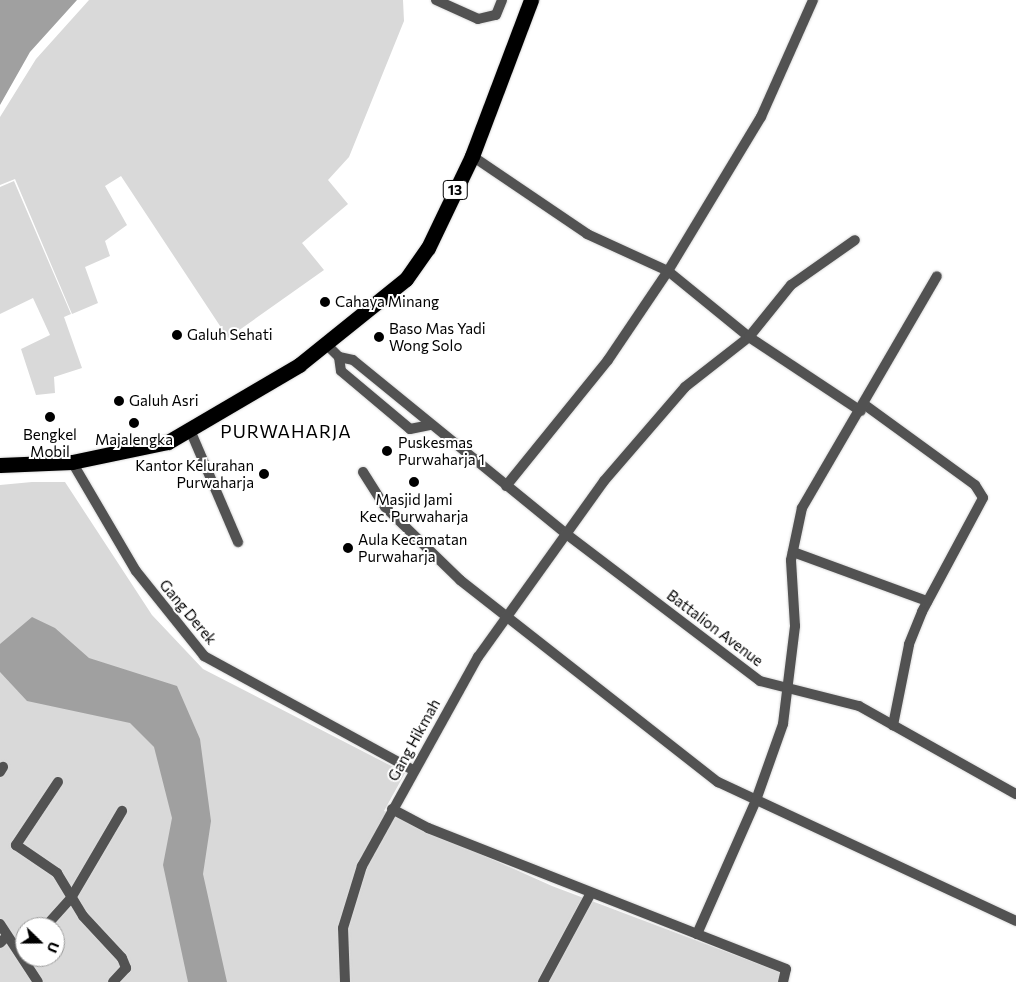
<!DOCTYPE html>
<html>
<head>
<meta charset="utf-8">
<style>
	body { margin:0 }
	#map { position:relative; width:1016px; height:982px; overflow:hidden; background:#fff; font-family:Commissioner,sans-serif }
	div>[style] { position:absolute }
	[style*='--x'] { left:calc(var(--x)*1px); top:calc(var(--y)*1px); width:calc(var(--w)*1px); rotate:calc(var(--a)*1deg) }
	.green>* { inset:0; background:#d9d9d9 }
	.water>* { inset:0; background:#a0a0a0 }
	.roads { filter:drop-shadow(0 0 1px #dbdbdb) drop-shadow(0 0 1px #dbdbdb) }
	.street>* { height:10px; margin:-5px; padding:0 5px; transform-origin:5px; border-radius:5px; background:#525252 }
	.highway>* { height:15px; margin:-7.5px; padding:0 7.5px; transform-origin:7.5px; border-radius:7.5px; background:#000 }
	.dots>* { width:14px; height:14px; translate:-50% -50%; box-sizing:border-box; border:2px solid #fff; border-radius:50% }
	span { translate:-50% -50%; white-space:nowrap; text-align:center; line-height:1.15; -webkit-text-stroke:4px #fff; paint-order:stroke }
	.shield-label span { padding:1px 4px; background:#fff; border:1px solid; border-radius:4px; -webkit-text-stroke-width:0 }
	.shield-label { font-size:14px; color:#000; font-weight:700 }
	.poi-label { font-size:15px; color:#000 }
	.left { translate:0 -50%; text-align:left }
	.right { translate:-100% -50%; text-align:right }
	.street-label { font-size:15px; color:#000 }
	.quarter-label { font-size:18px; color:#000; letter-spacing:1px }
	.north { position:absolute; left:15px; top:917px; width:50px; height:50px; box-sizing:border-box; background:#fff; border:1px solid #999; border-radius:50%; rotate:112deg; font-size:14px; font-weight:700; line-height:20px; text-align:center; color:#000 }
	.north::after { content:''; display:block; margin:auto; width:18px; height:22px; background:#000; clip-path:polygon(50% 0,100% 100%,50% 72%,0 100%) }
</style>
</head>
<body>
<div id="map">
	<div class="green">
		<i style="clip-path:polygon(89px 0,403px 0,404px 21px,349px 157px,328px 180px,348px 204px,302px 243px,324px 270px,228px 338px,121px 176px,105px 186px,127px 225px,105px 241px,110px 256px,85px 267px,98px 303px,72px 314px,15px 179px,0 185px,0 117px,36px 59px)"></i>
		<i style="clip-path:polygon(14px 181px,71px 314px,64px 317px,82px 368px,54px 377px,55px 393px,36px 395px,21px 349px,50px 335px,33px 298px,0 314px,0 187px)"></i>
		<i style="clip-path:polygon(evenodd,32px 482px,65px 482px,152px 615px,203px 669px,405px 773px,384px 811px,552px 886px,780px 972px,778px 982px,0 982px,0 485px,32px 482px,25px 927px,55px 927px,55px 957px,25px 957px,25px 927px)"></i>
	</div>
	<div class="water">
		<i style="clip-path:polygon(0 0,77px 0,30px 52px,0 105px)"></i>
		<i style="clip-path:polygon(32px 617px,55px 628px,89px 658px,177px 686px,200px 739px,211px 821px,203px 874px,227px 982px,188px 982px,163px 865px,172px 818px,154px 747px,130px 723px,27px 701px,0 672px,0 644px)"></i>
	</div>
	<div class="roads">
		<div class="street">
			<i style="--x:436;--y:0;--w:46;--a:24.3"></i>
			<i style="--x:478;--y:19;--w:18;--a:-13"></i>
			<i style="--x:496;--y:15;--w:16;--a:-68"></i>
			<i style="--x:472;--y:156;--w:139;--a:34.1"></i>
			<i style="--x:587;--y:234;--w:89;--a:24.6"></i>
			<i style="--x:668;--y:271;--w:104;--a:39.2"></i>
			<i style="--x:749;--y:337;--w:134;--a:33.5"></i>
			<i style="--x:327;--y:345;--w:17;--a:45"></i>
			<i style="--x:339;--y:357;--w:14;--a:82"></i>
			<i style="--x:341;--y:371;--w:90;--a:40"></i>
			<i style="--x:410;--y:429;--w:20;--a:-11"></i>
			<i style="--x:339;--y:357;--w:14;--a:12"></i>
			<i style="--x:353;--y:360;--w:274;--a:39.2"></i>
			<i style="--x:565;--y:533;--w:245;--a:37.2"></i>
			<i style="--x:760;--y:681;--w:102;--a:14.2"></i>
			<i style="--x:859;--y:706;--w:180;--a:29.3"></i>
			<i style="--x:865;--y:405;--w:136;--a:36"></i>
			<i style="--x:975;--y:485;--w:15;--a:58"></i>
			<i style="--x:983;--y:498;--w:129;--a:118.2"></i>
			<i style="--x:922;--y:612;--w:35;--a:112"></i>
			<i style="--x:909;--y:645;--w:82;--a:101.3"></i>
			<i style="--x:190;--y:430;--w:122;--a:66.8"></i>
			<i style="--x:72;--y:462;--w:126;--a:59.6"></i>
			<i style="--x:136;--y:571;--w:109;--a:51.3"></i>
			<i style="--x:204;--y:656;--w:238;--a:28.6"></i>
			<i style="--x:363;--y:472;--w:41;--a:57.8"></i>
			<i style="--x:385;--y:507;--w:105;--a:44.2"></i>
			<i style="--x:460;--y:580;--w:328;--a:38.1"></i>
			<i style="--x:718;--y:782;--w:329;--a:25"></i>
			<i style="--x:506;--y:486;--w:162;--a:-51"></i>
			<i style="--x:608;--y:360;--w:107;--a:-56"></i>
			<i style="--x:668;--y:271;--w:180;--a:-58.9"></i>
			<i style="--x:761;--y:117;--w:128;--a:-66"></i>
			<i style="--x:793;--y:552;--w:143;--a:20.1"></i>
			<i style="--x:0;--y:772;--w:6;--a:-59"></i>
			<i style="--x:58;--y:782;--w:76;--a:123.7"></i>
			<i style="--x:16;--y:845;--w:50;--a:34.3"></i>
			<i style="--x:57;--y:873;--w:50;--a:58.8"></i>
			<i style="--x:83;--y:916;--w:57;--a:47.1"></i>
			<i style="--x:122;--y:958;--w:11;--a:68"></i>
			<i style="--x:126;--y:968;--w:19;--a:133"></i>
			<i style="--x:392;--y:809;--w:41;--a:27.8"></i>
			<i style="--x:428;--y:828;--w:289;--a:21.5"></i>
			<i style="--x:0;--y:924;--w:69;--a:56.8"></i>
			<i style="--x:45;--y:927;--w:39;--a:-48"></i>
			<i style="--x:71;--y:898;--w:101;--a:-59.6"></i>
			<i style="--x:0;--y:943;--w:10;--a:-45"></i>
			<i style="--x:345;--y:982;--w:54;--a:-92.1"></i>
			<i style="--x:343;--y:928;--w:65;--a:-73"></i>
			<i style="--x:362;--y:866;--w:239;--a:-61"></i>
			<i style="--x:478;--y:657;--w:216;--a:-54.4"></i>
			<i style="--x:604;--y:481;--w:124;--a:-49.2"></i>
			<i style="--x:685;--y:387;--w:81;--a:-38"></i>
			<i style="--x:749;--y:337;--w:67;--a:-51.1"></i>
			<i style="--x:791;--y:285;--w:78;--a:-35.1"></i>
			<i style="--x:543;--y:982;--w:101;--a:-61.7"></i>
			<i style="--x:783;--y:982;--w:13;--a:-77"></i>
			<i style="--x:786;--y:969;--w:96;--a:-158.5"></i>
			<i style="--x:697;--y:934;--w:146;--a:-66.2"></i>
			<i style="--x:756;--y:800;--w:81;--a:-70.4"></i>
			<i style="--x:783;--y:724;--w:99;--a:-83"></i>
			<i style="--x:795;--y:626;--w:66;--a:-93.5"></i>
			<i style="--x:791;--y:560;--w:53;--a:-78.1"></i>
			<i style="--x:802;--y:508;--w:268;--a:-59.8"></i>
		</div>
		<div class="highway">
			<i style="--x:0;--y:465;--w:72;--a:-2.4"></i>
			<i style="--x:72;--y:462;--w:98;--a:-11.8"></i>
			<i style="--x:168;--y:442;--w:152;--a:-30.4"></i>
			<i style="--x:299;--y:365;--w:137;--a:-38.8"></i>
			<i style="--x:406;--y:279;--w:38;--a:-55"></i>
			<i style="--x:428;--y:248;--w:102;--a:-64.4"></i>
			<i style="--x:472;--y:156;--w:167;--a:-69.3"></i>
		</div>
	</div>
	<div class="dots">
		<i style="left:325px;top:302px;background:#000"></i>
		<i style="left:177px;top:335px;background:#000"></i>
		<i style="left:379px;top:337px;background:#000"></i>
		<i style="left:119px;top:401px;background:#000"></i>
		<i style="left:50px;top:417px;background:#000"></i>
		<i style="left:134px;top:423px;background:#000"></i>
		<i style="left:387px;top:451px;background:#000"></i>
		<i style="left:264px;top:474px;background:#000"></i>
		<i style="left:414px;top:482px;background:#000"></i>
		<i style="left:348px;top:548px;background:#000"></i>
	</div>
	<div class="shield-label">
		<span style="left:455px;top:190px">13</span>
	</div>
	<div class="poi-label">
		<span class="left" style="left:335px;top:302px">Cahaya Minang</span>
		<span class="left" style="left:389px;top:337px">Baso Mas Yadi<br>Wong Solo</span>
		<span class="left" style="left:187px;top:335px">Galuh Sehati</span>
		<span class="left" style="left:129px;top:401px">Galuh Asri</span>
		<span style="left:50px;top:443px">Bengkel<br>Mobil</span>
		<span style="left:134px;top:440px">Majalengka</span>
		<span class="left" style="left:398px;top:451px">Puskesmas<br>Purwaharja 1</span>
		<span class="right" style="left:254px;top:474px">Kantor Kelurahan<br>Purwaharja</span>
		<span style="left:414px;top:508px">Masjid Jami<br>Kec. Purwaharja</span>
		<span class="left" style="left:358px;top:548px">Aula Kecamatan<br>Purwaharja</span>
	</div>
	<div class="street-label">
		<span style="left:188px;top:612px;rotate:50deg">Gang Derek</span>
		<span style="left:715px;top:628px;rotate:37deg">Battalion Avenue</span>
		<span style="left:414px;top:740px;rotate:-61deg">Gang Hikmah</span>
	</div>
	<div class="quarter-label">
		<span style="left:286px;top:431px">PURWAHARJA</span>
	</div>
	<div class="north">U</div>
</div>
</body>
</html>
